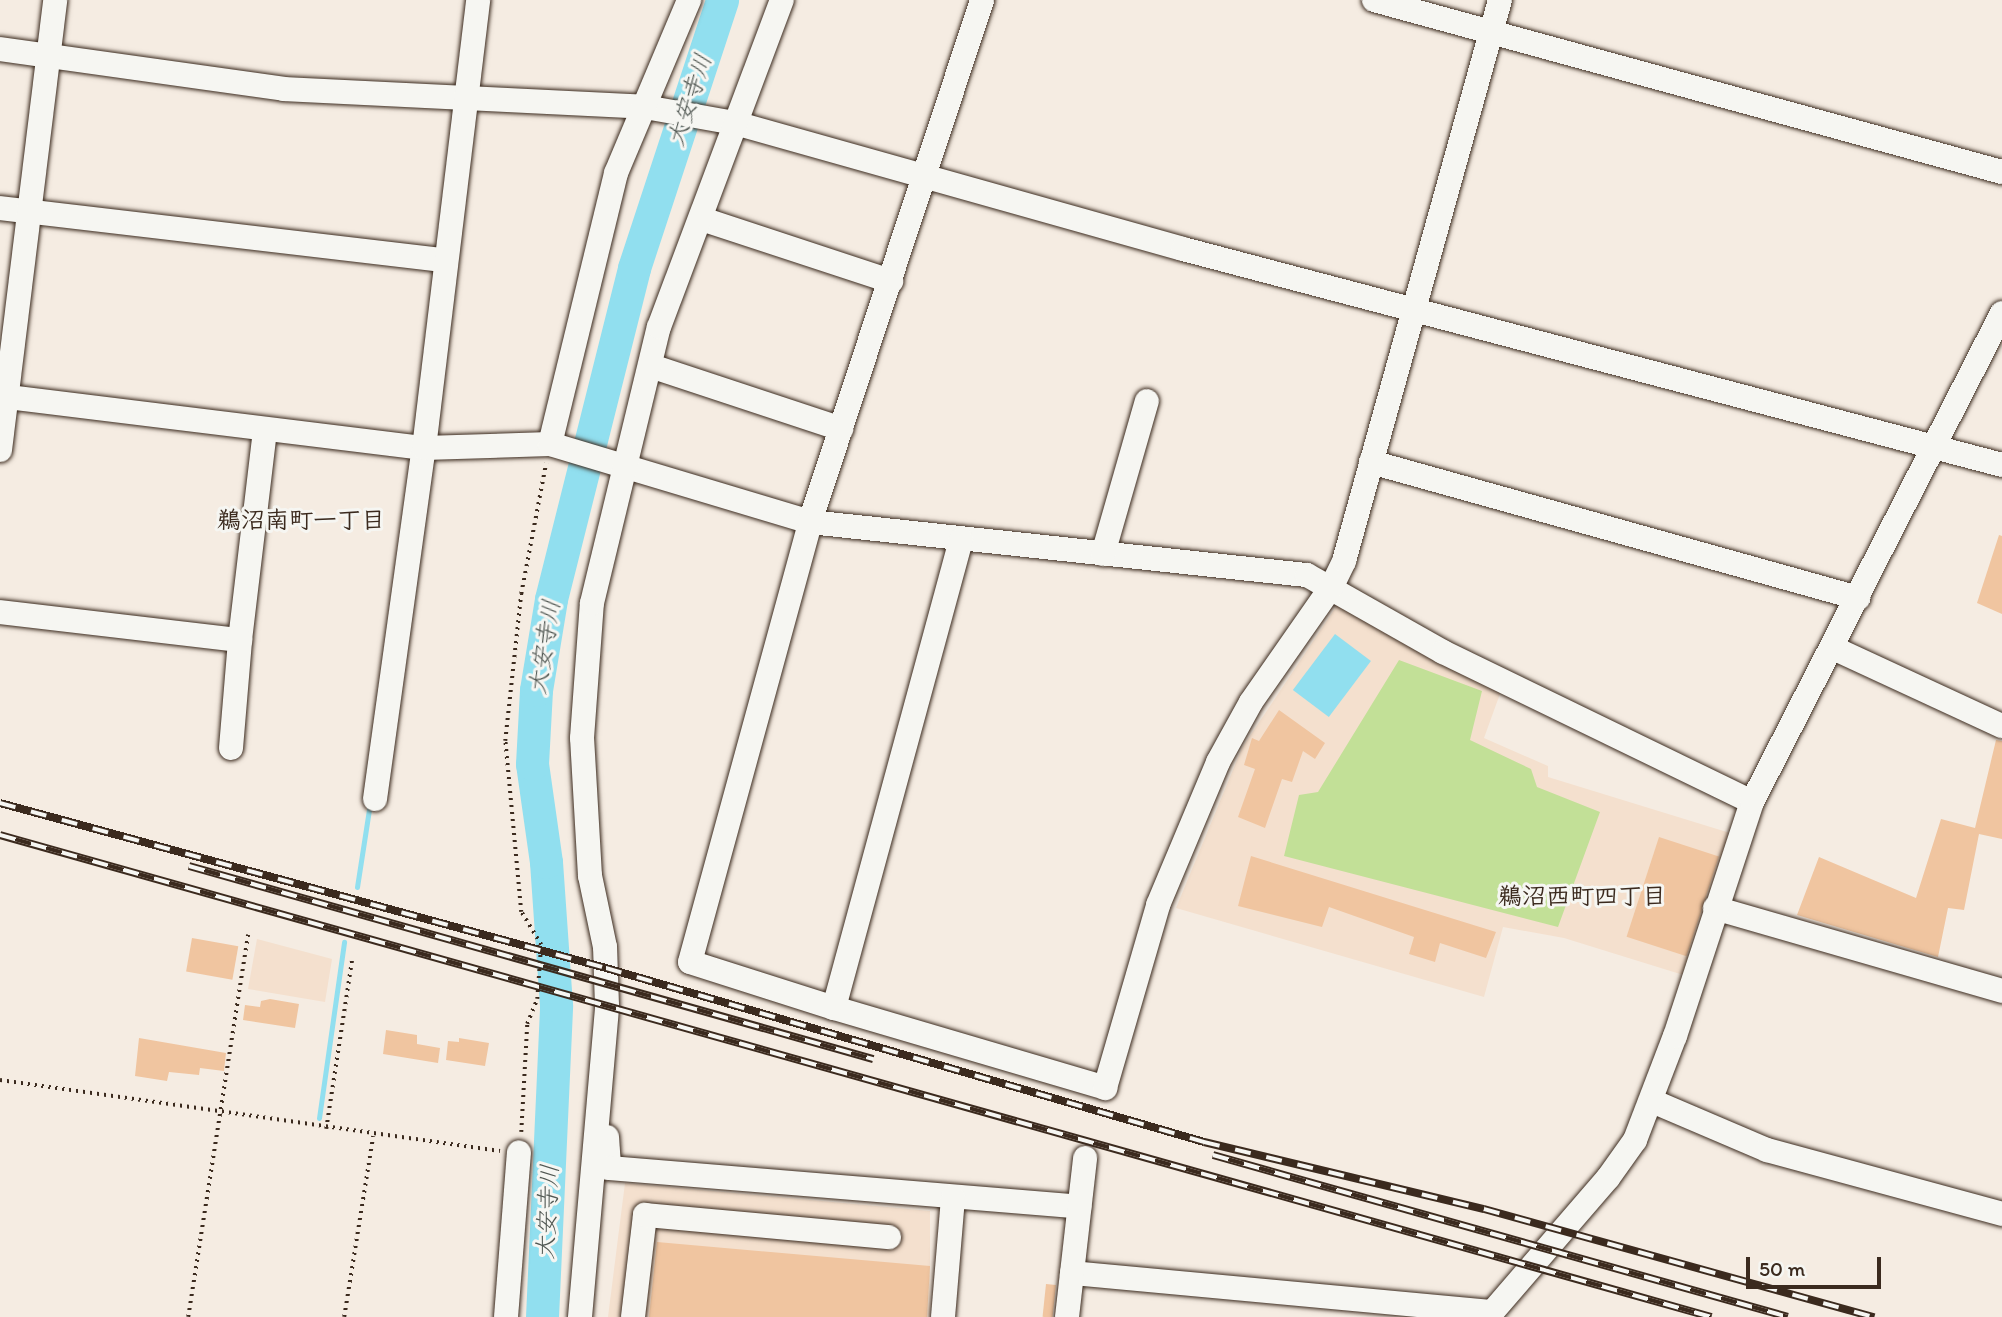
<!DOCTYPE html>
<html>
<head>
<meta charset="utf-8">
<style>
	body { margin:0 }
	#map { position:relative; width:2002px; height:1317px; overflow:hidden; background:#f5ece2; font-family:Itim,"Klee One",sans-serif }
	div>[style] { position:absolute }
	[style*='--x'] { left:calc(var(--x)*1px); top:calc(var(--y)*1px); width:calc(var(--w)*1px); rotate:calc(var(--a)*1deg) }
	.built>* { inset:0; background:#f4e0ce }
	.green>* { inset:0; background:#c2e097 }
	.water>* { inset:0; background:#91dfef; transform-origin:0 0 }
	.stream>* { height:5px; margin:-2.5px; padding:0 2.5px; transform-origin:2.5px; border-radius:2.5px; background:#91dfef }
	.river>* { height:33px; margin:-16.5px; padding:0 16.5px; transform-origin:16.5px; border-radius:16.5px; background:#91dfef }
	.building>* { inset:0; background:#f0c5a0; transform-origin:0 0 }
	.path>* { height:3.5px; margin-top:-1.75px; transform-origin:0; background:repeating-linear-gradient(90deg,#3b2a1e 0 2px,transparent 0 7px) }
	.roads { filter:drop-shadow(0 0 2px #3b2a1e) drop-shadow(0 0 2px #3b2a1e) }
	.minor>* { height:24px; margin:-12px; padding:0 12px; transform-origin:12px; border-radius:12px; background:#f6f6f2 }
	.rail>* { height:8px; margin-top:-4px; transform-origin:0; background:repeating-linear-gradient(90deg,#f6f6f2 0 16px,#3b2a1e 0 32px); box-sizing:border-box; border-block:2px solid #3b2a1e }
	span { translate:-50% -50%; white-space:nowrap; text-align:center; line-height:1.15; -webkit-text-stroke:6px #f6f6f2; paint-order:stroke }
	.water-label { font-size:24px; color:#505752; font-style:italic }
	.neighbourhood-label { font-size:24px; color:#3b2a1e; font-weight:700 }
	.scale { position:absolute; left:1746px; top:1257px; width:135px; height:32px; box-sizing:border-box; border:4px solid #3b2a1e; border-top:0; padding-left:9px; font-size:21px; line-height:24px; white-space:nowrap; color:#3b2a1e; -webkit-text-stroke:5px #f6f6f2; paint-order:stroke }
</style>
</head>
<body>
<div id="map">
	<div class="built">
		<i style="clip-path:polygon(1342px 598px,1501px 691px,1484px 738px,1548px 766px,1548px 777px,1730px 833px,1693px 978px,1564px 938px,1503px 927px,1484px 997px,1176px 908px,1242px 748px)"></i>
		<i style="clip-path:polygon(257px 939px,332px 959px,325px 1002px,248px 989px)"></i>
		<i style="clip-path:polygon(625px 1183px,930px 1211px,930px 1317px,608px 1317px)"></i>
	</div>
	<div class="green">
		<i style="clip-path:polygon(1399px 660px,1482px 691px,1470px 740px,1531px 769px,1537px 787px,1600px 812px,1558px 927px,1284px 856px,1299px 795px,1318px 792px)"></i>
	</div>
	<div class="water">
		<i style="left:1335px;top:634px;width:45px;height:70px;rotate:37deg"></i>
	</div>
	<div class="stream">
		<i style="--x:357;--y:887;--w:85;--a:-81.2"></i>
		<i style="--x:319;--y:1118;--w:178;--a:-81.9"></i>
	</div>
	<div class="river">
		<i style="--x:542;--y:1317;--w:312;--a:-87.4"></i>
		<i style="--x:556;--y:1005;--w:143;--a:-94"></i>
		<i style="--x:546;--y:862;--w:99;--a:-98.1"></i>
		<i style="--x:532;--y:764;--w:74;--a:-86.9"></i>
		<i style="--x:536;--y:690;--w:92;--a:-80.6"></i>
		<i style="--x:551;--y:599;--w:341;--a:-75.9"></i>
		<i style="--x:634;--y:268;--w:282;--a:-71.8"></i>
	</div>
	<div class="building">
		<i style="clip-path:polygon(1999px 535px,2002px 536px,2002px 614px,1977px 603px)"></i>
		<i style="clip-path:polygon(1279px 710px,1325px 743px,1315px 759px,1303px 751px,1292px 782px,1282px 779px,1265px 828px,1238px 817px,1255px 769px,1244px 765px,1252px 738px,1259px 741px)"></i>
		<i style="clip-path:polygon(1996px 740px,2002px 741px,2002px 839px,1979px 834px,1964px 910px,1948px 908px,1938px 957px,1797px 915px,1819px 857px,1916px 898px,1941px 819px,1975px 828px)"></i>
		<i style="left:1659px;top:837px;width:63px;height:105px;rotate:18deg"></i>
		<i style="clip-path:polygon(1251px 856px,1496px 932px,1486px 958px,1440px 943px,1435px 962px,1409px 954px,1414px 937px,1329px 907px,1322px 927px,1238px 906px)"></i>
		<i style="left:192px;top:938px;width:47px;height:34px;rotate:10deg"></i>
		<i style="clip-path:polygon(270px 999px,299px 1004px,295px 1028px,243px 1020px,245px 1005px,260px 1007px,261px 1001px)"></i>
		<i style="clip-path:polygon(386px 1030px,417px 1035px,417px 1044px,440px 1048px,438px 1063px,383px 1054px)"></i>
		<i style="clip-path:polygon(139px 1038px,226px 1053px,224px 1071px,200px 1068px,199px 1075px,169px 1072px,167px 1081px,135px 1076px)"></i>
		<i style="clip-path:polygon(459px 1038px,489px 1043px,485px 1066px,446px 1060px,448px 1041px,459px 1042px)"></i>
		<i style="clip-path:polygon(657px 1242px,930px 1266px,927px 1317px,649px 1317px)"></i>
		<i style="left:1046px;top:1284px;width:10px;height:33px;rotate:6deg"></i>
	</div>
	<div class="path">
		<i style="--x:0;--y:1080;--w:505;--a:8.08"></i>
		<i style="--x:326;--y:1129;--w:171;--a:-81.3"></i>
		<i style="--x:521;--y:1132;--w:108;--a:-86.8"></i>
		<i style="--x:527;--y:1024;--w:27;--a:-68"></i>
		<i style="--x:537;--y:999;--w:54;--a:-85.8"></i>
		<i style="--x:541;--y:945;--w:39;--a:-121"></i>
		<i style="--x:521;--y:912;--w:172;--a:-95.3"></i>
		<i style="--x:505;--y:741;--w:148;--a:-83.8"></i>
		<i style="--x:521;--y:594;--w:133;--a:-79.2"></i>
		<i style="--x:188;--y:1317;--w:387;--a:-81.1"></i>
		<i style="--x:344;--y:1317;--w:183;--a:-80.9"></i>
	</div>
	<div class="roads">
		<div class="minor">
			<i style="--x:1374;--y:0;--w:651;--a:15.32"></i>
			<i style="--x:0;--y:49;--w:286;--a:8"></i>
			<i style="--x:283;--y:89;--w:362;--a:2.8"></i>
			<i style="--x:645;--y:107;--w:91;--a:10.1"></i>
			<i style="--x:735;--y:123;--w:465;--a:15.7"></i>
			<i style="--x:1183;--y:249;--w:847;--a:14.77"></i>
			<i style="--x:0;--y:208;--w:447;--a:6.7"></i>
			<i style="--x:708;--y:221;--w:193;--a:18.2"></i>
			<i style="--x:660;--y:369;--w:191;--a:18.3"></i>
			<i style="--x:0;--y:396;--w:427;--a:7"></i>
			<i style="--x:424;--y:448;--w:126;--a:-1.8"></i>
			<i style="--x:550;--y:444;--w:271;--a:16.7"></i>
			<i style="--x:810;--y:522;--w:500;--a:6.1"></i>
			<i style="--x:1307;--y:575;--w:156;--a:29.5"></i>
			<i style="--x:1443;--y:652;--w:343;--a:25.9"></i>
			<i style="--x:550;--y:444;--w:279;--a:-76.3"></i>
			<i style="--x:616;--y:173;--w:188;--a:-67.1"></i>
			<i style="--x:0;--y:450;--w:453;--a:-83"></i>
			<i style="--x:1371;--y:462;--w:506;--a:15.6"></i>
			<i style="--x:961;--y:540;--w:485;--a:105.2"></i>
			<i style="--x:834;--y:1008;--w:283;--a:16.4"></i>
			<i style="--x:1105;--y:1088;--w:191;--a:-73.8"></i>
			<i style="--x:1158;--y:905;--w:155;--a:-67.2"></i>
			<i style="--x:1218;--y:762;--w:68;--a:-61.2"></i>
			<i style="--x:1251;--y:702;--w:141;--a:-55.1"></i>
			<i style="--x:1332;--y:586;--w:28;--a:-64"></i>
			<i style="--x:1344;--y:561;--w:582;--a:-74.46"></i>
			<i style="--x:1103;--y:554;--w:159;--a:-74"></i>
			<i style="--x:0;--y:612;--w:242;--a:6.7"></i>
			<i style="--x:240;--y:640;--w:212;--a:-83.2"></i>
			<i style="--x:1833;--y:648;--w:186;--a:24.8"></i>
			<i style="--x:231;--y:748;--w:108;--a:-85.2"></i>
			<i style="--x:375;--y:799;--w:354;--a:-82.1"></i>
			<i style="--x:424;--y:448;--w:451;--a:-83.1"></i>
			<i style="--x:1715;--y:908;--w:299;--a:16.1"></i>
			<i style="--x:834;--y:1008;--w:151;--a:-162.3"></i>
			<i style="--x:690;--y:962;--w:456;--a:-74.7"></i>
			<i style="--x:810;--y:522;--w:550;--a:-71.76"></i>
			<i style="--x:1652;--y:1101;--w:125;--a:23.1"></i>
			<i style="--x:1767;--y:1150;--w:244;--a:15.2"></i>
			<i style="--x:607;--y:1137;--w:31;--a:86"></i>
			<i style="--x:609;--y:1168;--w:472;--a:4.7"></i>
			<i style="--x:1072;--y:1273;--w:422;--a:5.3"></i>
			<i style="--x:506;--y:1317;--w:165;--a:-85.5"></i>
			<i style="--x:580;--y:1317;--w:312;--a:-85"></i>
			<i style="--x:607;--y:1006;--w:59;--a:-91.9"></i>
			<i style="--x:605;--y:947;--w:73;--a:-101.9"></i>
			<i style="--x:590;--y:876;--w:138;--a:-93.3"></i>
			<i style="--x:582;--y:738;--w:135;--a:-85.8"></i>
			<i style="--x:592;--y:603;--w:284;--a:-76.4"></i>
			<i style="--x:659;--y:327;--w:349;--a:-69.4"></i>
			<i style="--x:633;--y:1317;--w:103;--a:-83.3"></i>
			<i style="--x:645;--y:1215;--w:245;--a:5.2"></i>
			<i style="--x:943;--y:1317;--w:120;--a:-85.2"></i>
			<i style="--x:1067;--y:1317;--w:160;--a:-83.5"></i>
			<i style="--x:1488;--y:1317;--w:184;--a:-49.2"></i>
			<i style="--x:1608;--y:1178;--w:47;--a:-54.6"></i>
			<i style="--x:1635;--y:1140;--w:111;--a:-69"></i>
			<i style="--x:1675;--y:1036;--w:246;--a:-71.8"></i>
			<i style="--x:1752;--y:802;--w:549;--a:-62.92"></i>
		</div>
	</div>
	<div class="rail">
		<i style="--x:0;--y:803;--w:628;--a:15.23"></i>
		<i style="--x:606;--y:968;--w:623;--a:16.22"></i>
		<i style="--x:1204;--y:1142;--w:288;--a:13.5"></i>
		<i style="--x:1484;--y:1209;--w:405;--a:15.5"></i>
		<i style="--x:0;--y:835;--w:1778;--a:15.73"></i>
		<i style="--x:189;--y:866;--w:711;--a:15.76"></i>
		<i style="--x:1213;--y:1155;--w:597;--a:15.73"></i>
	</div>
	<div class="water-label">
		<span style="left:689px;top:100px;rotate:-72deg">大安寺川</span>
		<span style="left:544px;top:647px;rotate:-81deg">大安寺川</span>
		<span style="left:547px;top:1212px;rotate:-87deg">大安寺川</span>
	</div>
	<div class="neighbourhood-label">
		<span style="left:301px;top:520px">鵜沼南町一丁目</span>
		<span style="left:1582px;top:896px">鵜沼西町四丁目</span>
	</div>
	<div class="scale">50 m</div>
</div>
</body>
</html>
